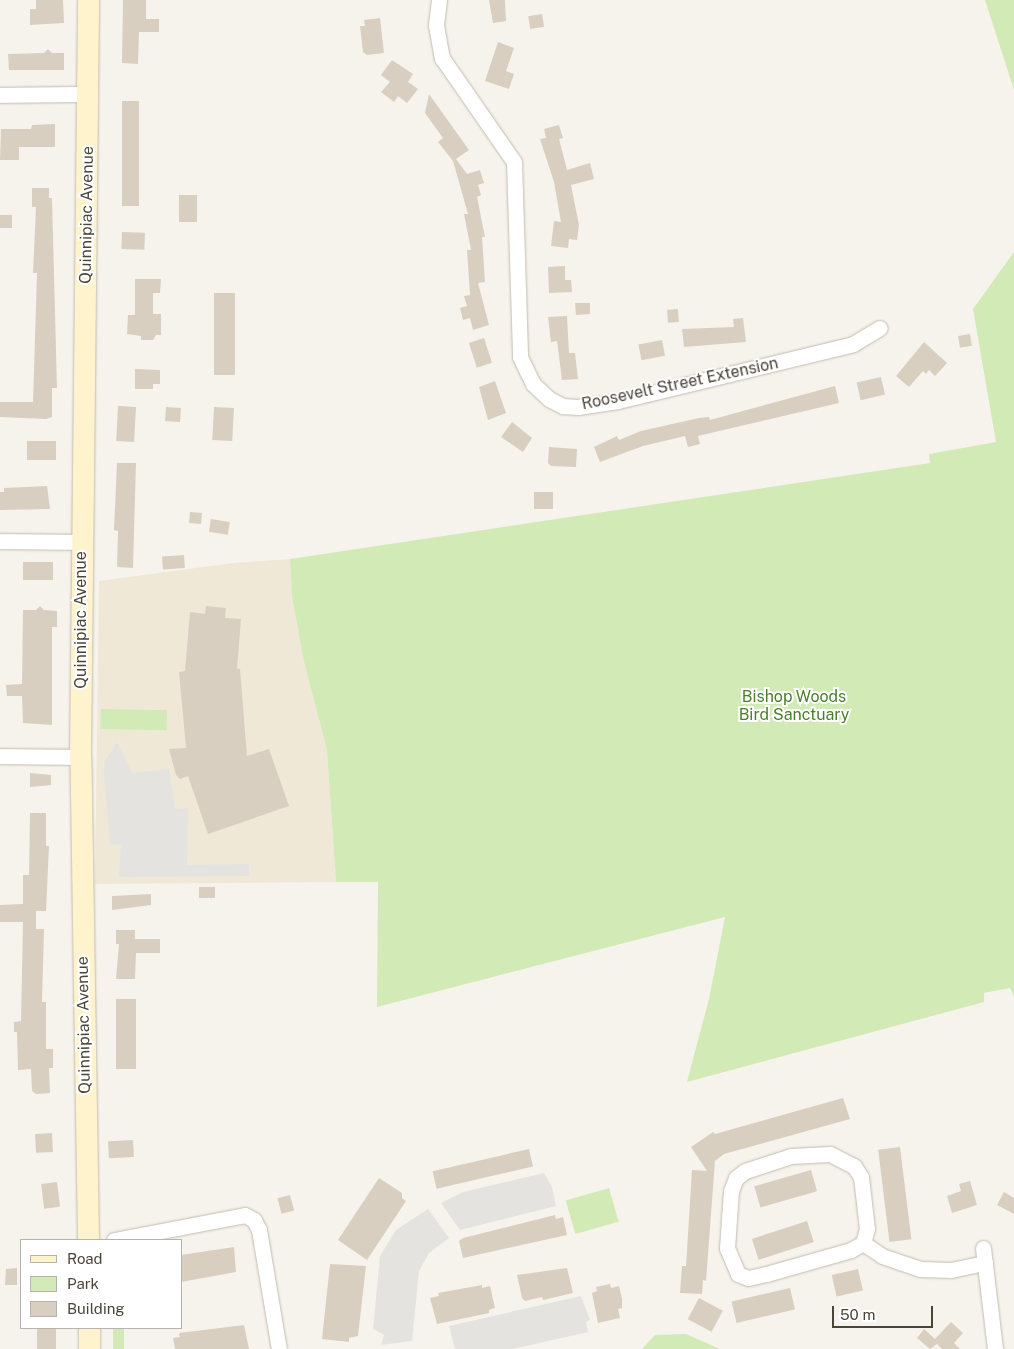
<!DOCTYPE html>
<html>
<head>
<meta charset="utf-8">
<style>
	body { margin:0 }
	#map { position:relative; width:1014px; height:1349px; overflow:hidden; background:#f6f3ec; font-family:"Public Sans",sans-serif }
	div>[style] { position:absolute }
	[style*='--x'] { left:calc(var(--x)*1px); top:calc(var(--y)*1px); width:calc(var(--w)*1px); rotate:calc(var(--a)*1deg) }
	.education>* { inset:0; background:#efe8d6 }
	.green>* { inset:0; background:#d2eab5; transform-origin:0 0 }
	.parking>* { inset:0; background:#e5e3e0 }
	.building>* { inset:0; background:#d8cfc1; transform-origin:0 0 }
	.roads { filter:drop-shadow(0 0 1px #c2bbae) drop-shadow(0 0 1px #c2bbae) }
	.minor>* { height:15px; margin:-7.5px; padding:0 7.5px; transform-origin:7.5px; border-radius:7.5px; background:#fff }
	.secondary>* { height:21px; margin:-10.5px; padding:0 10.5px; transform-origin:10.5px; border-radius:10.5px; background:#fff3cd }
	span { translate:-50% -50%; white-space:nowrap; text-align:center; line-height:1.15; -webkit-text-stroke:4px #fff; paint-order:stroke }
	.street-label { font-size:16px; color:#4b4439 }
	.park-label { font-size:16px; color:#4a7f2a }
	.legend { position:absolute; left:20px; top:1239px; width:162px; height:90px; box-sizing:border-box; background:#fff; border:1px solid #b7b4b0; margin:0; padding:6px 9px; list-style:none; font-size:15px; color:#4b4439 }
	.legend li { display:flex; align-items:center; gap:10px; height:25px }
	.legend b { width:25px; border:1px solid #b7b4b0 }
	.scale { position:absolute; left:832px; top:1306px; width:101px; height:22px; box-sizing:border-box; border:2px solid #4b4439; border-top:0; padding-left:6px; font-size:15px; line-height:18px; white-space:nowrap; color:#4b4439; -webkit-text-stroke:4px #fff; paint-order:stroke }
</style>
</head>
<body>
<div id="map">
	<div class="education">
		<i style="clip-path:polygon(290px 559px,292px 597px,304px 662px,327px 750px,336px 882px,95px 884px,99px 581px,233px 563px)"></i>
	</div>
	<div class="green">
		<i style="clip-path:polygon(985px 0,1014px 0,1014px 90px)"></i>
		<i style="clip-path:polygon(1014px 252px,1014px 997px,1010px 988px,984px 993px,984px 1002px,687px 1082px,709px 999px,725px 917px,377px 1007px,378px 882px,336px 882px,327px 750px,304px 662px,292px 597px,290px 559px,930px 463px,929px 454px,996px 442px,973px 309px)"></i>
		<i style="left:101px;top:709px;width:66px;height:20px;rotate:1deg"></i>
		<i style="left:609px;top:1188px;width:35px;height:45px;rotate:74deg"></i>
		<i style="left:113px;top:1329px;width:11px;height:20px"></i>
		<i style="clip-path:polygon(686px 1334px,720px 1349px,642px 1349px,655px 1335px)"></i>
	</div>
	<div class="parking">
		<i style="clip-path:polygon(117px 742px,132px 773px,169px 769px,175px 809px,188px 808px,187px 865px,249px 864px,249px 876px,119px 877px,121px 845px,110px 844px,104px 772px,105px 761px)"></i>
		<i style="clip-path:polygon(544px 1173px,552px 1187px,556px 1206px,460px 1230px,441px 1203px,463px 1192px)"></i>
		<i style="clip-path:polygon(428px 1209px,449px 1238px,429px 1253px,419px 1271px,412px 1341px,381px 1345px,384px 1335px,373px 1329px,380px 1256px,396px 1230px)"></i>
		<i style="clip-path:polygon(581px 1296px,590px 1320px,586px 1322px,588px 1332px,513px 1349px,455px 1349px,449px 1326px)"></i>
	</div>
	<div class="building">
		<i style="clip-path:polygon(36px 0,63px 0,64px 23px,30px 25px,30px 9px,36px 9px)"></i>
		<i style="clip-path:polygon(123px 0,146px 0,146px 19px,159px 19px,159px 32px,139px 32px,138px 64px,122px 63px)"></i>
		<i style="clip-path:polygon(489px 0,505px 0,506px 21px,493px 23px)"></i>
		<i style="left:542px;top:14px;width:13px;height:14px;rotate:81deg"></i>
		<i style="clip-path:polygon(380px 18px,384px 53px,367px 55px,363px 52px,360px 26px,365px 26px,364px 20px)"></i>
		<i style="clip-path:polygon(498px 42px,514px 48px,506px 71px,514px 74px,509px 89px,485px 81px)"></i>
		<i style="clip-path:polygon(48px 49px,52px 53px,64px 53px,64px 70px,9px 70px,8px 54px,44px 53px)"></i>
		<i style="clip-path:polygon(392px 60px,413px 74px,408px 82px,418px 89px,407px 103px,398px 96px,394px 102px,381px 92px,390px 82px,381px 75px)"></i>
		<i style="clip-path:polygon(429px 94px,469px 150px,456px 159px,467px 174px,480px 170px,484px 183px,478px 185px,481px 195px,477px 197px,485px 237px,482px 237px,485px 282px,478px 283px,489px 325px,473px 330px,470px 318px,463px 320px,460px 308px,467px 306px,464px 296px,470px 295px,467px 250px,471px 250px,464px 214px,468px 214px,453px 161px,438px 142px,443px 138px,425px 113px)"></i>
		<i style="left:122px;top:101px;width:17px;height:105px"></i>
		<i style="clip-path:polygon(55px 124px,55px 147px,19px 147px,19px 160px,0 160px,1px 129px,31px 129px,32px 125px)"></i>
		<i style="clip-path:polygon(559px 125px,563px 138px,559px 139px,567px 170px,590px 163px,594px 179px,571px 185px,579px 225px,577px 240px,569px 239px,568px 248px,551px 246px,554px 221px,561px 222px,554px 182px,540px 139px,546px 138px,544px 129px)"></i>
		<i style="clip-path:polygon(32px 188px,49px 188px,49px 198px,52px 198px,57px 388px,52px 388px,52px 417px,46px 419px,0 417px,0 402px,33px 402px,37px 273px,33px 273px,36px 207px,32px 207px)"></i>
		<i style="left:179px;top:195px;width:18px;height:27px"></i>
		<i style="left:0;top:215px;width:12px;height:13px"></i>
		<i style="left:122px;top:232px;width:23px;height:17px;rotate:2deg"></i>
		<i style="clip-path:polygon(565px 266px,565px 280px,571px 280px,572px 292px,549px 293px,548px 267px)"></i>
		<i style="clip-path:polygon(135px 279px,161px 279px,160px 293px,153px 293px,153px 314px,161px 314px,161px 335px,156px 335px,153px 340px,141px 340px,141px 336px,127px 334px,128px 315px,135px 315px)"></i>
		<i style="left:214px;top:293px;width:21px;height:82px"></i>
		<i style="clip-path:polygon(575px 303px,590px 303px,590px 314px,576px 315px)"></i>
		<i style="left:678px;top:309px;width:13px;height:11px;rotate:86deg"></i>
		<i style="clip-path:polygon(567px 316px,569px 353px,575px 353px,578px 379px,562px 380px,557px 341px,551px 342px,548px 317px)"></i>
		<i style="clip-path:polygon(743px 318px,746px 342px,684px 347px,682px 329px,734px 327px,733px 319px)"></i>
		<i style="left:970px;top:334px;width:12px;height:12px;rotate:81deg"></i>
		<i style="left:484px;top:338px;width:26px;height:16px;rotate:72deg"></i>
		<i style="left:662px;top:340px;width:16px;height:24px;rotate:79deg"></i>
		<i style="clip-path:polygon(924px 342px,947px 363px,935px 376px,929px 370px,926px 374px,923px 371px,909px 387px,896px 376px)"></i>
		<i style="clip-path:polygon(135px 369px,160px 370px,160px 384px,153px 384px,153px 389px,135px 389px)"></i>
		<i style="left:881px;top:377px;width:18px;height:25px;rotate:77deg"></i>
		<i style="clip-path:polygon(495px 381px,506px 413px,488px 420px,479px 387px)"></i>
		<i style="clip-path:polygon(835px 386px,839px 403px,698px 436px,700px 444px,688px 447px,685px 436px,643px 446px,600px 462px,594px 447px,617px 436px,619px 440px,641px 431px,699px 418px,709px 417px,710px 420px)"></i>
		<i style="left:118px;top:406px;width:18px;height:35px;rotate:3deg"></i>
		<i style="left:166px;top:407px;width:15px;height:14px;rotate:4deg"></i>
		<i style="left:214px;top:407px;width:20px;height:33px;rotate:3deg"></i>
		<i style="clip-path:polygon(512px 422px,532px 438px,523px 452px,501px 437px)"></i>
		<i style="left:27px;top:441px;width:29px;height:19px"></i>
		<i style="clip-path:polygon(549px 447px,577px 449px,576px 467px,551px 466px,548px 463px)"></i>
		<i style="clip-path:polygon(117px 463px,136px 463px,133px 568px,117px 567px,118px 531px,114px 530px)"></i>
		<i style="clip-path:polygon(47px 486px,50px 509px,0 510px,0 492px,4px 492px,4px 488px)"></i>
		<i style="left:534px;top:492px;width:19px;height:17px"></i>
		<i style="left:190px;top:512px;width:12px;height:11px;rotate:5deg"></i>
		<i style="left:211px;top:519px;width:19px;height:13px;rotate:9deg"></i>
		<i style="left:184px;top:555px;width:13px;height:22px;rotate:86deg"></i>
		<i style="left:23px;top:562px;width:30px;height:18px"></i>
		<i style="clip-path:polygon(40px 606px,44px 610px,57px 611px,57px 627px,52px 627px,52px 725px,23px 723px,22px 696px,7px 696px,6px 685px,22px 684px,23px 610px,36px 610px)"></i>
		<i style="clip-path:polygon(206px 606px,226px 608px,225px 618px,241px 619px,237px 669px,240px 669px,247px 756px,269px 749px,289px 806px,208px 834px,188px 776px,180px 779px,176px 775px,169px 749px,186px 748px,179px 672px,185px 671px,190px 612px,205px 614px)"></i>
		<i style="clip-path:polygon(30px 773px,51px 775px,51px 785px,30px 787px)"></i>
		<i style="clip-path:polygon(30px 813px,46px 813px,46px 846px,49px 846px,46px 911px,36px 911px,36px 929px,44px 929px,42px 1002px,46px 1002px,46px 1049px,53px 1049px,53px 1068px,49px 1068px,50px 1093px,36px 1094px,32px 1091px,31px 1069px,18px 1070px,17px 1032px,14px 1032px,14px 1022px,21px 1021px,23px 922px,0 922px,0 905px,23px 904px,23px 875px,29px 875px)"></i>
		<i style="left:199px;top:887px;width:16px;height:11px"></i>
		<i style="clip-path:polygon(151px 894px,151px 905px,112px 910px,112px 896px)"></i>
		<i style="clip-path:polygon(116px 930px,135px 930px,135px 939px,160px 939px,160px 953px,136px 953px,135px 979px,116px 979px,119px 944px,116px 944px)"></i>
		<i style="left:116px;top:999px;width:20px;height:70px"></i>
		<i style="clip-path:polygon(843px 1098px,850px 1119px,724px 1154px,715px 1161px,706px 1281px,703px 1280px,702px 1294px,680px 1293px,682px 1266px,686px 1266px,692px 1170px,707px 1171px,691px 1147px,713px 1132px,715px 1134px)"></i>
		<i style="left:52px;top:1133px;width:19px;height:17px;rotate:87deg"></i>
		<i style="left:133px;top:1140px;width:17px;height:25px;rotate:87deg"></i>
		<i style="left:900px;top:1147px;width:93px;height:22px;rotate:83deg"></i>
		<i style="left:529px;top:1149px;width:18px;height:99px;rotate:77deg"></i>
		<i style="left:811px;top:1170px;width:22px;height:59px;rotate:74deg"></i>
		<i style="clip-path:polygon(379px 1178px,402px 1193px,402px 1198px,406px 1201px,367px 1260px,338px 1240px)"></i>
		<i style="clip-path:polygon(970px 1181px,977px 1205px,952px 1213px,947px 1196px,961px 1191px,959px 1184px)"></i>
		<i style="left:57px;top:1182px;width:25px;height:16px;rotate:83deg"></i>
		<i style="clip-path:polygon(1004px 1192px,1014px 1198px,1014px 1214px,997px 1205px)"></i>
		<i style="left:290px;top:1195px;width:16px;height:13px;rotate:75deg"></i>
		<i style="clip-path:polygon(555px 1215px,556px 1219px,563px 1217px,567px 1235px,463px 1258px,459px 1241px,463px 1238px)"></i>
		<i style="left:807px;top:1221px;width:22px;height:58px;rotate:72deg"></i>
		<i style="clip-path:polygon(234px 1247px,236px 1272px,181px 1282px,181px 1255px)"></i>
		<i style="clip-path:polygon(330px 1264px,366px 1266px,358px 1336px,349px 1338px,349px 1342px,322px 1339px)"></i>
		<i style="clip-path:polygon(17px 1268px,17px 1285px,5px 1285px,6px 1269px)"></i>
		<i style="clip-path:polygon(567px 1268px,573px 1293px,543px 1300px,542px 1297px,525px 1301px,522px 1298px,517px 1275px)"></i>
		<i style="left:858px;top:1269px;width:22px;height:27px;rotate:77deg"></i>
		<i style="clip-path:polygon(610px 1284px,611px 1288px,619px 1286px,622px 1299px,622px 1308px,618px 1309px,620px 1318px,598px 1323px,592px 1293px,597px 1291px,596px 1287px)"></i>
		<i style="clip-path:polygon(482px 1285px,482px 1288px,490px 1286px,495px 1308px,489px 1310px,489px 1313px,437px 1324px,430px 1298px,439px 1296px,438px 1293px)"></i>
		<i style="left:790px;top:1288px;width:22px;height:60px;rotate:77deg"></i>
		<i style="left:699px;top:1298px;width:27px;height:24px;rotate:28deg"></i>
		<i style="clip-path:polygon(951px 1322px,963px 1333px,954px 1343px,960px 1349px,942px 1349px,937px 1344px,930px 1349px,917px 1338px,924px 1329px,935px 1339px)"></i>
		<i style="clip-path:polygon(244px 1325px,249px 1349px,175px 1349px,173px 1338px,180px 1337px,179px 1333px)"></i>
		<i style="left:56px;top:1329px;width:20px;height:19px;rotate:90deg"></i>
	</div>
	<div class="roads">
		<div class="minor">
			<i style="--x:439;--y:0;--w:25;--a:97"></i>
			<i style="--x:436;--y:25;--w:34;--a:80"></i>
			<i style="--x:442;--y:58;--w:126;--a:55.3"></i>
			<i style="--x:514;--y:162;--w:195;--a:88.2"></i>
			<i style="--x:520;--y:357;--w:30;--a:64"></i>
			<i style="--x:533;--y:384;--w:22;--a:43"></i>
			<i style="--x:549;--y:399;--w:16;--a:27"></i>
			<i style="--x:563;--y:406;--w:15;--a:4"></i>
			<i style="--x:578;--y:407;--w:40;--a:-8.5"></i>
			<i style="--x:618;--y:401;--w:242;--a:-13.6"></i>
			<i style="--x:853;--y:344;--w:31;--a:-31"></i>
			<i style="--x:0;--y:95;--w:88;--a:-0.7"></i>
			<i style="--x:0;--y:541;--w:82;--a:0.7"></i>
			<i style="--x:0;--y:756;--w:80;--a:0.7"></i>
			<i style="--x:114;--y:1240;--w:133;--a:-10.8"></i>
			<i style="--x:245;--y:1215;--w:10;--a:29"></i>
			<i style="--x:254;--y:1220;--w:11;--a:63"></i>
			<i style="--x:259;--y:1230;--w:121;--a:80.5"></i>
			<i style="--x:863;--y:1243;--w:14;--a:150"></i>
			<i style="--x:851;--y:1250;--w:88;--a:164.2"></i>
			<i style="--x:766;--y:1274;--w:18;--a:167"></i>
			<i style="--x:748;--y:1278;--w:11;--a:-158"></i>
			<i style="--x:738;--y:1274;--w:28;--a:-113"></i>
			<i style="--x:727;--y:1248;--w:57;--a:-86"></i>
			<i style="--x:731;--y:1191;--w:14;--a:-69"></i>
			<i style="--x:736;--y:1178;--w:11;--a:-38"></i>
			<i style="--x:745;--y:1171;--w:48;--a:-18.1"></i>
			<i style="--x:791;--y:1156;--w:39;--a:-3"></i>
			<i style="--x:830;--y:1154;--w:27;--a:27"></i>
			<i style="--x:854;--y:1166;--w:13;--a:58"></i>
			<i style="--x:861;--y:1177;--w:52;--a:83.4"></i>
			<i style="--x:867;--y:1229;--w:15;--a:106"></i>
			<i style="--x:863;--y:1243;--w:23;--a:34"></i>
			<i style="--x:882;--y:1256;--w:40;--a:18.9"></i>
			<i style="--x:920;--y:1269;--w:31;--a:2"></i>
			<i style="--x:951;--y:1270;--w:35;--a:-12"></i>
			<i style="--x:983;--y:1248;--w:102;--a:83.2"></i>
		</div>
		<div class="secondary">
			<i style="--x:88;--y:1240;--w:483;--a:-90.9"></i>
			<i style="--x:80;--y:757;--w:757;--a:-89.39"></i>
			<i style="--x:89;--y:1328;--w:21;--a:90"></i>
		</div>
	</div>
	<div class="street-label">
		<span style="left:87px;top:215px;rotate:-89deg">Quinnipiac Avenue</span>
		<span style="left:680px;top:384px;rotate:-12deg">Roosevelt Street Extension</span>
		<span style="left:81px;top:620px;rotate:-90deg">Quinnipiac Avenue</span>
		<span style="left:84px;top:1025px;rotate:-91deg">Quinnipiac Avenue</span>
	</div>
	<div class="park-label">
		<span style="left:794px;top:706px">Bishop Woods<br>Bird Sanctuary</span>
	</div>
	<ul class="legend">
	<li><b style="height:6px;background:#fff3cd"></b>Road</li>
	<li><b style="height:14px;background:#d2eab5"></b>Park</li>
	<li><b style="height:14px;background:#d8cfc1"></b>Building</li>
	</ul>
	<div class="scale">50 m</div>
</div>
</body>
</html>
